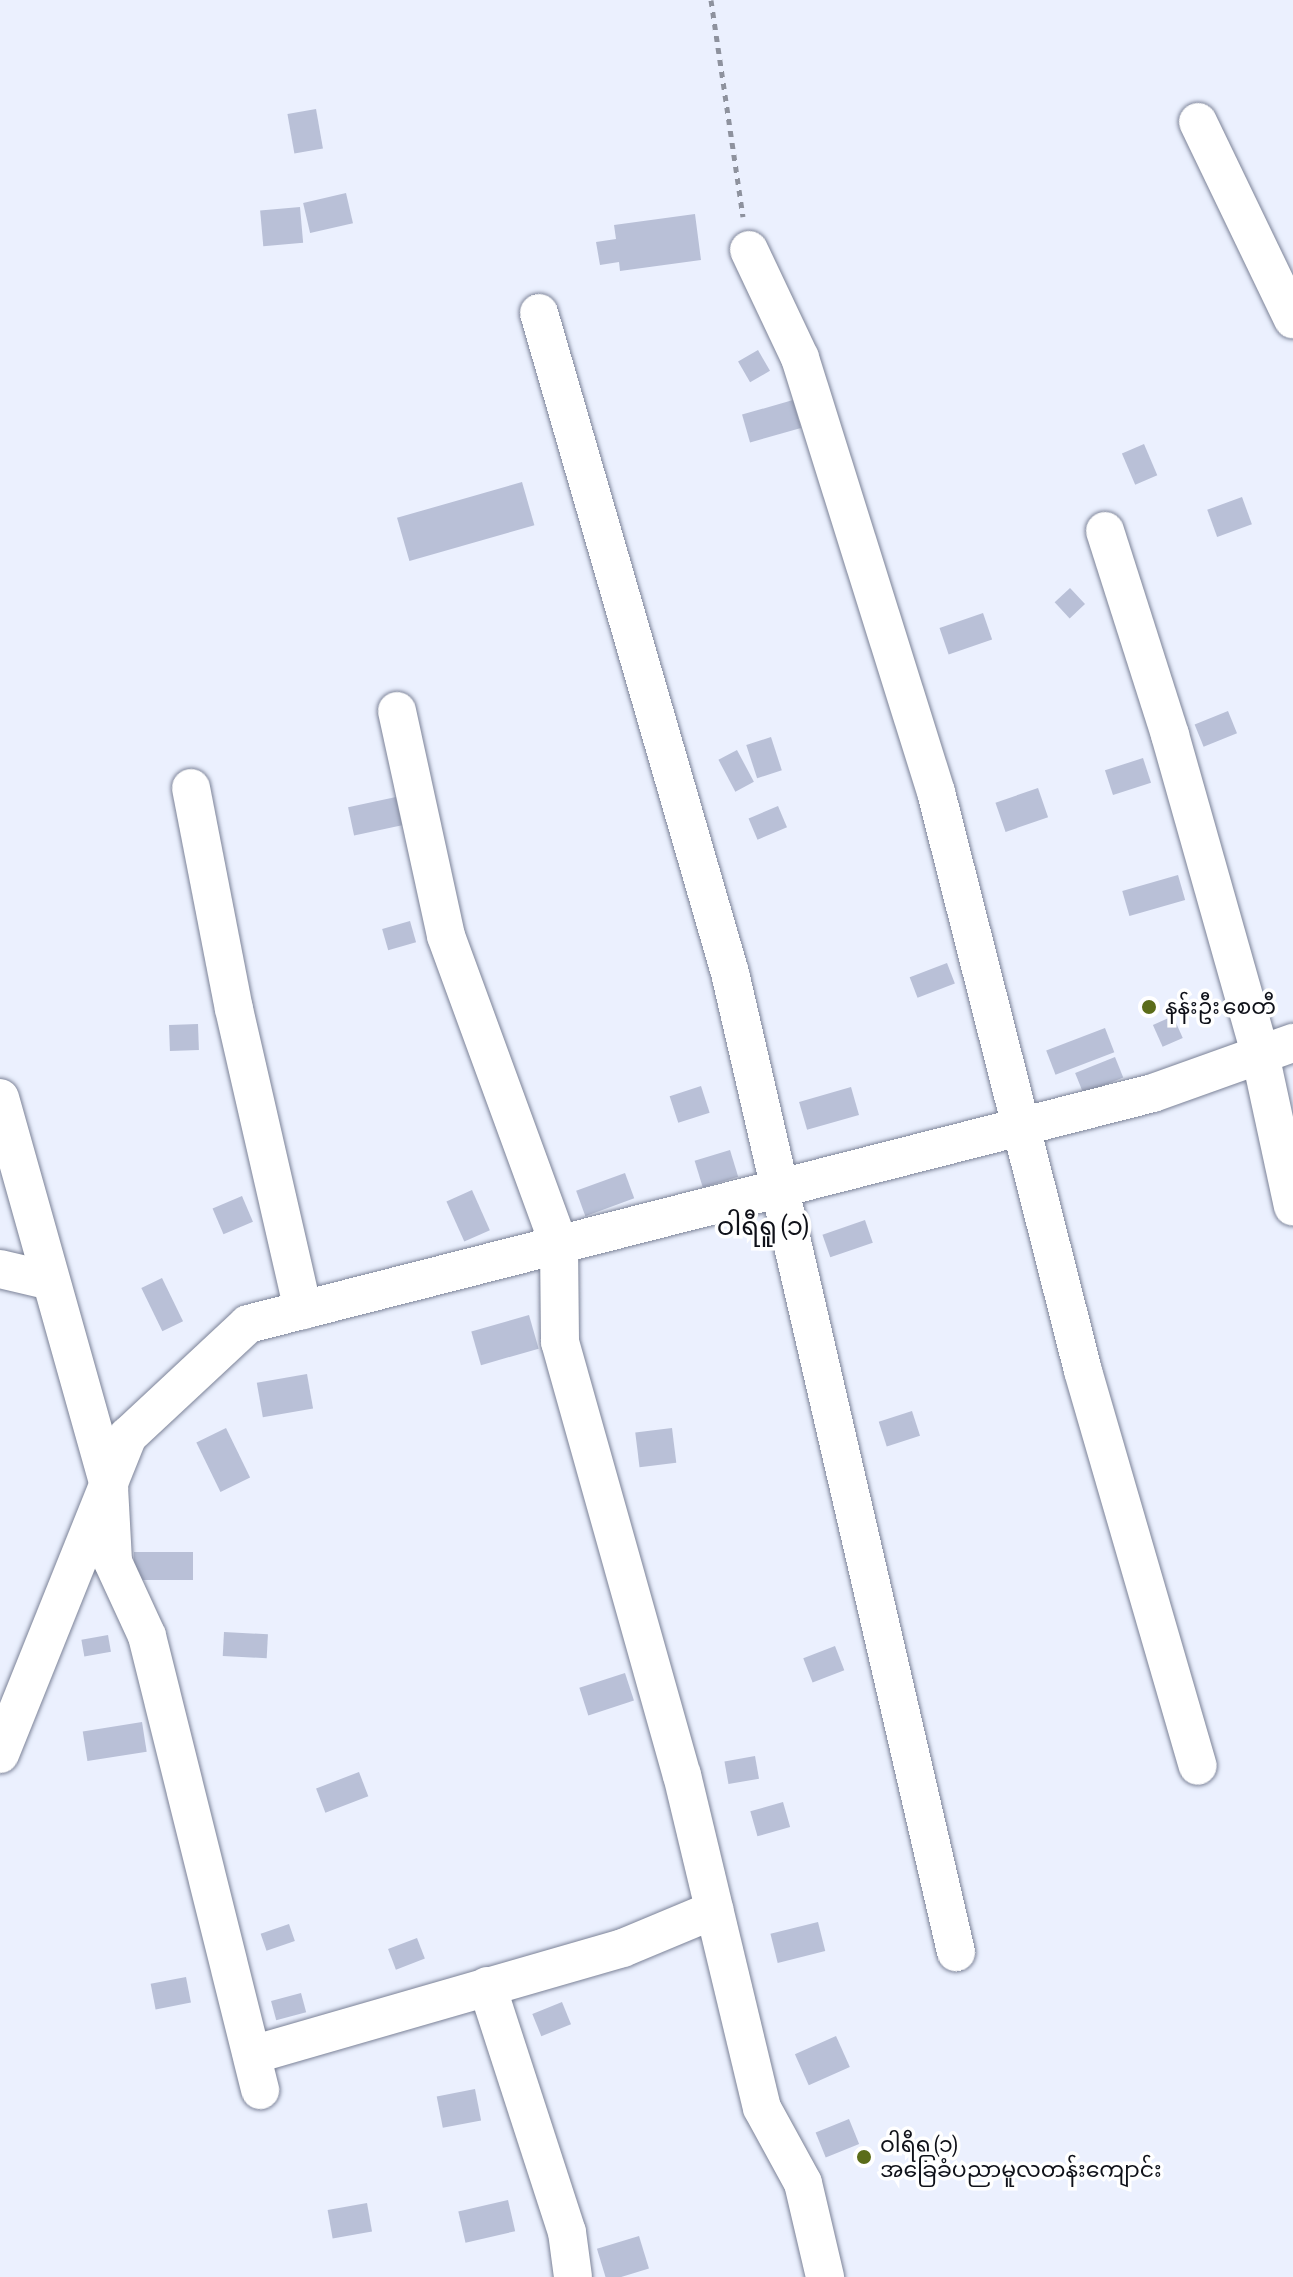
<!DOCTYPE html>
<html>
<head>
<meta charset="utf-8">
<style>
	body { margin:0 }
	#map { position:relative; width:1293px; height:2277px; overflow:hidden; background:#ebf0fe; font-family:"Asap Condensed","Noto Sans Myanmar",sans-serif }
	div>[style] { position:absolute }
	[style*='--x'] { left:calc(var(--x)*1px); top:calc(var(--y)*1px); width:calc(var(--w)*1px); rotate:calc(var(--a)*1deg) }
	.building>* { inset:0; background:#b9c0d7; transform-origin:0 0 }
	.path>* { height:5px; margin-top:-2.5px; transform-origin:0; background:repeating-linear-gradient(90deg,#8e929e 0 6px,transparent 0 12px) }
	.roads { filter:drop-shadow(0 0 2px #7b8297) drop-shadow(0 0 2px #7b8297) }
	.street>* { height:38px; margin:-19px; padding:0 19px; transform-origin:19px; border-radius:19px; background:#fff }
	.dots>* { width:22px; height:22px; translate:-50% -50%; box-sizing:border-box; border:4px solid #fff; border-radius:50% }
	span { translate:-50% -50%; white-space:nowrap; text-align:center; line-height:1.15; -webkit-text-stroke:7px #fff; paint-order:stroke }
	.poi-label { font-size:22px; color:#0f1119 }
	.left { translate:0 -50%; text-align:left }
	.quarter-label { font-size:26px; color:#0f1119 }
</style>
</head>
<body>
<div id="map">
	<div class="building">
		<i style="left:316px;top:109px;width:40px;height:29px;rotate:80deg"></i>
		<i style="left:346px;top:193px;width:31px;height:44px;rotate:77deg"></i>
		<i style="left:300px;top:207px;width:36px;height:40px;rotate:85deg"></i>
		<i style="clip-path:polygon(695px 214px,701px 260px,620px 271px,619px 262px,600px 265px,596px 242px,616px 239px,614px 225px)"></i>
		<i style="left:758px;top:350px;width:24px;height:23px;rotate:60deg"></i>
		<i style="left:793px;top:400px;width:29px;height:53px;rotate:74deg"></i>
		<i style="left:1144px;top:444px;width:34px;height:24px;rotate:67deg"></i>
		<i style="left:522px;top:482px;width:45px;height:130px;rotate:74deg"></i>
		<i style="left:1242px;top:497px;width:29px;height:37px;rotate:70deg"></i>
		<i style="left:1070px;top:588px;width:22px;height:21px;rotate:47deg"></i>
		<i style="left:983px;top:613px;width:28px;height:46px;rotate:71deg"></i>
		<i style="left:1228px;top:711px;width:24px;height:36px;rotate:68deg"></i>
		<i style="left:771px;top:737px;width:35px;height:26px;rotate:72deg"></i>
		<i style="left:737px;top:750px;width:36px;height:21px;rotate:62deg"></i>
		<i style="left:1143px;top:758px;width:26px;height:40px;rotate:72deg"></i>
		<i style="left:1038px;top:788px;width:31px;height:45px;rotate:71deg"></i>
		<i style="left:396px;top:797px;width:29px;height:49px;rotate:78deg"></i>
		<i style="left:778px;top:806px;width:23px;height:32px;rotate:67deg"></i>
		<i style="left:1178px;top:875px;width:26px;height:58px;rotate:74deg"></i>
		<i style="left:410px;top:921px;width:22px;height:29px;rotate:74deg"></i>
		<i style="left:947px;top:963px;width:22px;height:40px;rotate:69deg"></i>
		<i style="left:1173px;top:1016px;width:24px;height:22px;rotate:66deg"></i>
		<i style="left:198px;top:1024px;width:26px;height:29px;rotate:88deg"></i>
		<i style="left:1105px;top:1028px;width:26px;height:63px;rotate:69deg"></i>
		<i style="left:1115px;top:1057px;width:22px;height:43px;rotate:68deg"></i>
		<i style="left:701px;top:1086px;width:28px;height:33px;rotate:72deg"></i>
		<i style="left:851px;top:1087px;width:29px;height:54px;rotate:74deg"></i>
		<i style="left:730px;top:1150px;width:28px;height:37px;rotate:73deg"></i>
		<i style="left:625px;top:1173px;width:27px;height:52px;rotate:70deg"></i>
		<i style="left:472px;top:1190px;width:44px;height:28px;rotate:66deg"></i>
		<i style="left:242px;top:1196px;width:28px;height:32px;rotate:67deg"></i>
		<i style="left:865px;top:1220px;width:24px;height:45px;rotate:71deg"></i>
		<i style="left:162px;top:1278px;width:48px;height:23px;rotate:64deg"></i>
		<i style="left:529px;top:1315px;width:35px;height:60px;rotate:74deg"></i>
		<i style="left:307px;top:1374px;width:35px;height:51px;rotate:80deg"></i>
		<i style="left:912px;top:1411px;width:26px;height:35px;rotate:72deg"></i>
		<i style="left:226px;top:1428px;width:55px;height:33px;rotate:64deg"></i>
		<i style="left:672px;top:1428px;width:35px;height:37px;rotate:83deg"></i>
		<i style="left:134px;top:1552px;width:59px;height:28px"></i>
		<i style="left:224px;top:1632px;width:44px;height:24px;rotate:3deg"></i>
		<i style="left:108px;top:1635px;width:17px;height:27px;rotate:80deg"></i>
		<i style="left:835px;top:1646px;width:26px;height:34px;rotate:69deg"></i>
		<i style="left:625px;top:1673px;width:29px;height:48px;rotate:72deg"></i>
		<i style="left:142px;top:1722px;width:30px;height:60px;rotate:81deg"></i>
		<i style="left:755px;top:1756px;width:23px;height:31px;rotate:80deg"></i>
		<i style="left:359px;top:1772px;width:26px;height:46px;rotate:69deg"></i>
		<i style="left:783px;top:1802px;width:26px;height:34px;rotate:74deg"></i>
		<i style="left:818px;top:1922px;width:30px;height:49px;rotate:76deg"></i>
		<i style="left:289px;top:1924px;width:18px;height:30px;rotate:71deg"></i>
		<i style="left:417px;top:1938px;width:22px;height:31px;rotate:69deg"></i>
		<i style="left:186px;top:1977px;width:26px;height:36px;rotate:79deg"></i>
		<i style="left:301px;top:1993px;width:20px;height:31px;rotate:75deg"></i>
		<i style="left:562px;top:2002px;width:24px;height:32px;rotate:68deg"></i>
		<i style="left:836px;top:2036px;width:34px;height:45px;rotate:66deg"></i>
		<i style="left:475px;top:2089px;width:32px;height:39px;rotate:79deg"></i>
		<i style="left:849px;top:2119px;width:27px;height:36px;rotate:68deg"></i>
		<i style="left:508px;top:2200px;width:32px;height:51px;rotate:77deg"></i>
		<i style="left:367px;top:2203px;width:29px;height:40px;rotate:80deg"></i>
		<i style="left:639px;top:2236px;width:34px;height:44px;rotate:73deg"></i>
	</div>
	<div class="path">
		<i style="--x:711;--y:0;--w:219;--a:81.6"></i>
	</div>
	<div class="roads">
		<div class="street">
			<i style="--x:1198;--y:122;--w:219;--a:64.3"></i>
			<i style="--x:749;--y:250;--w:119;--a:64.7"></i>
			<i style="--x:800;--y:358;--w:455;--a:72.6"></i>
			<i style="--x:936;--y:792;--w:597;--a:75.75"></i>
			<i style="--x:1083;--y:1371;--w:411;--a:73.8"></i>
			<i style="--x:539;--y:313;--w:687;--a:73.86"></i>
			<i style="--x:730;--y:973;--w:1005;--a:77"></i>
			<i style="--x:1105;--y:531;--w:214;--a:72.3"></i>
			<i style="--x:1170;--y:735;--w:331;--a:74.2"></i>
			<i style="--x:1260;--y:1054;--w:156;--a:77.8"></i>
			<i style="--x:397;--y:711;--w:230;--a:77.7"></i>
			<i style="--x:446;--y:936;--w:328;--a:69.9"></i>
			<i style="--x:559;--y:1244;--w:98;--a:89.4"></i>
			<i style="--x:560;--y:1342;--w:450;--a:74.3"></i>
			<i style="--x:682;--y:1775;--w:342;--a:76.5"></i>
			<i style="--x:762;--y:2108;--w:85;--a:61.3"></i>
			<i style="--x:803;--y:2183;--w:97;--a:76.8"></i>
			<i style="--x:191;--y:788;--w:225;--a:79"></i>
			<i style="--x:234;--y:1009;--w:309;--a:77.1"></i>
			<i style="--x:0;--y:1098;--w:404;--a:74.3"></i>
			<i style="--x:109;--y:1487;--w:75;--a:86.9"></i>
			<i style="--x:113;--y:1562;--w:81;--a:65.3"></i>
			<i style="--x:147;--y:1636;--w:468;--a:76"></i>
			<i style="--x:0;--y:1269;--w:48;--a:13.2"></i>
			<i style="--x:0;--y:1754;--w:343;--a:-68.1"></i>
			<i style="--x:128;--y:1436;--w:164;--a:-43"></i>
			<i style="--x:248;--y:1324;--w:934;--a:-14.32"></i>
			<i style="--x:1153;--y:1093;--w:149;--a:-19.7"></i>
			<i style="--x:487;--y:1986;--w:259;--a:72"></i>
			<i style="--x:567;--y:2232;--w:45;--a:82.4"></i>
			<i style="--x:252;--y:2055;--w:386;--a:-16.1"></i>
			<i style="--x:623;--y:1948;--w:99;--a:-22.7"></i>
		</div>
	</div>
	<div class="dots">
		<i style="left:1149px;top:1007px;background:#5b6c19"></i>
		<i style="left:864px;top:2157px;background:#5b6c19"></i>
	</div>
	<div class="poi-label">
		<span class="left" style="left:1165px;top:1007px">နန်းဦး စေတီ</span>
		<span class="left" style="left:880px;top:2157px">ဝါရီရူ (၁)<br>အခြေခံပညာမူလတန်းကျောင်း</span>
	</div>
	<div class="quarter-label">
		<span style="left:763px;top:1227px">ဝါရီရူ (၁)</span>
	</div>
</div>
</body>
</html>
